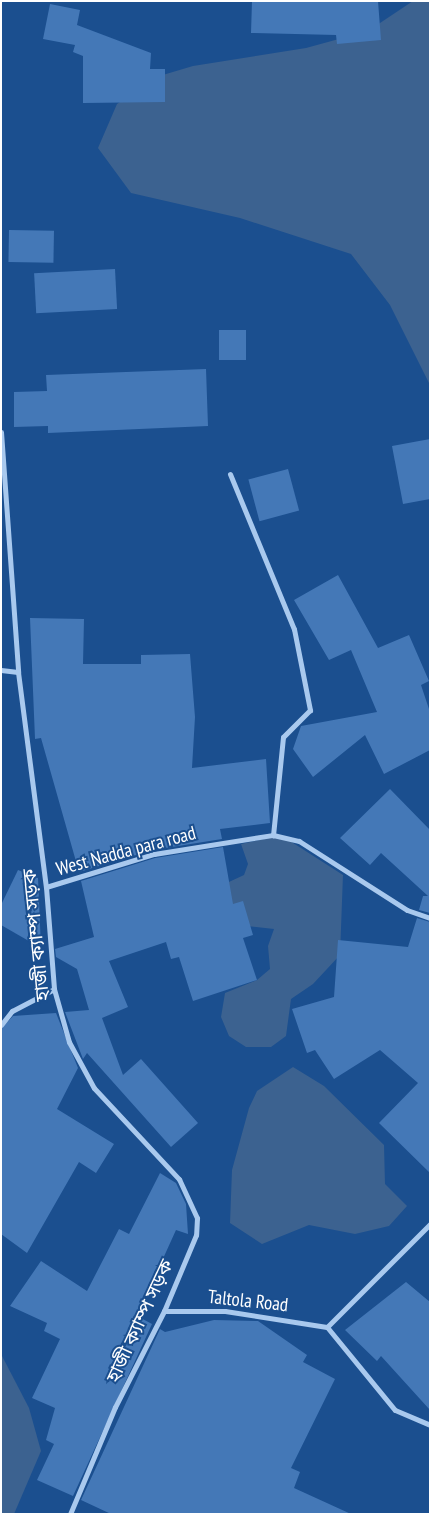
<!DOCTYPE html>
<html>
<head>
<meta charset="utf-8">
<style>
	body { margin:0 }
	#map { position:relative; width:431px; height:1515px; overflow:hidden; background:#1b4f8f; font-family:"PT Sans Narrow","Noto Sans Bengali",sans-serif }
	div>[style] { position:absolute }
	[style*='--x'] { left:calc(var(--x)*1px); top:calc(var(--y)*1px); width:calc(var(--w)*1px); rotate:calc(var(--a)*1deg) }
	.water>* { inset:0; background:#3c6290 }
	.building>* { inset:0; background:#4478b7; transform-origin:0 0 }
	.street>* { height:5px; margin:-2.5px; padding:0 2.5px; transform-origin:2.5px; border-radius:2.5px; background:#a9c9ee }
	span { translate:-50% -50%; white-space:nowrap; text-align:center; line-height:1.15; -webkit-text-stroke:4px #1b4f8f; paint-order:stroke }
	.street-label { font-size:19px; color:#fff }
	.frame { position:absolute; inset:0; border:2px solid #fff; pointer-events:none }
</style>
</head>
<body>
<div id="map">
	<div class="water">
		<i style="clip-path:polygon(413px 1px,430px 1px,430px 385px,390px 305px,351px 254px,240px 218px,131px 193px,98px 148px,117px 104px,156px 77px,193px 66px,306px 48px,368px 31px)"></i>
		<i style="clip-path:polygon(273px 837px,290px 841px,343px 875px,340px 955px,313px 984px,291px 999px,286px 1036px,271px 1047px,246px 1047px,229px 1036px,221px 1017px,225px 993px,257px 980px,270px 969px,268px 946px,274px 929px,247px 926px,205px 893px,244px 875px,248px 864px,241px 844px)"></i>
		<i style="clip-path:polygon(293px 1067px,324px 1086px,384px 1145px,385px 1184px,407px 1206px,389px 1226px,355px 1234px,309px 1225px,262px 1244px,230px 1223px,232px 1170px,249px 1108px,257px 1091px)"></i>
		<i style="clip-path:polygon(1px 1354px,29px 1408px,41px 1451px,14px 1514px,1px 1514px)"></i>
	</div>
	<div class="building">
		<i style="clip-path:polygon(252px 1px,378px 1px,381px 40px,337px 44px,336px 35px,251px 33px)"></i>
		<i style="clip-path:polygon(50px 4px,80px 10px,77px 25px,151px 53px,150px 69px,165px 69px,165px 102px,83px 103px,83px 56px,73px 52px,75px 45px,43px 39px)"></i>
		<i style="left:9px;top:230px;width:45px;height:32px;rotate:1deg"></i>
		<i style="left:115px;top:269px;width:40px;height:81px;rotate:87deg"></i>
		<i style="left:219px;top:330px;width:27px;height:30px"></i>
		<i style="clip-path:polygon(206px 369px,208px 426px,48px 433px,48px 426px,14px 427px,14px 392px,47px 391px,46px 375px)"></i>
		<i style="clip-path:polygon(430px 439px,430px 499px,403px 504px,392px 446px)"></i>
		<i style="left:288px;top:469px;width:43px;height:41px;rotate:75deg"></i>
		<i style="clip-path:polygon(338px 575px,378px 648px,409px 635px,429px 681px,421px 685px,430px 712px,430px 750px,384px 774px,365px 735px,313px 777px,293px 749px,301px 726px,377px 712px,351px 650px,329px 660px,294px 600px)"></i>
		<i style="clip-path:polygon(30px 618px,84px 619px,83px 664px,141px 664px,141px 655px,190px 654px,195px 717px,192px 768px,266px 759px,270px 823px,220px 829px,222px 839px,153px 850px,79px 872px,41px 738px,35px 739px)"></i>
		<i style="clip-path:polygon(390px 789px,430px 830px,430px 913px,419px 910px,423px 896px,428px 896px,381px 853px,370px 865px,340px 838px)"></i>
		<i style="clip-path:polygon(223px 847px,233px 904px,243px 901px,253px 935px,243px 938px,257px 980px,193px 1001px,179px 957px,171px 959px,166px 942px,109px 961px,128px 1007px,102px 1018px,123px 1075px,141px 1059px,198px 1123px,171px 1147px,87px 1053px,83px 1059px,65px 1012px,89px 1010px,77px 969px,56px 957px,55px 949px,94px 937px,81px 881px,155px 858px)"></i>
		<i style="clip-path:polygon(18px 870px,38px 878px,41px 948px,1px 925px,1px 905px)"></i>
		<i style="clip-path:polygon(417px 918px,430px 922px,430px 1173px,379px 1123px,418px 1083px,380px 1050px,334px 1079px,315px 1050px,307px 1053px,292px 1009px,334px 997px,338px 940px,408px 947px)"></i>
		<i style="clip-path:polygon(56px 1013px,78px 1068px,57px 1109px,114px 1144px,96px 1173px,79px 1162px,27px 1253px,1px 1234px,1px 1029px,13px 1016px)"></i>
		<i style="clip-path:polygon(160px 1173px,176px 1183px,186px 1204px,188px 1234px,176px 1230px,137px 1316px,152px 1324px,73px 1496px,37px 1480px,54px 1444px,46px 1440px,55px 1408px,32px 1398px,60px 1339px,44px 1331px,47px 1323px,10px 1306px,41px 1261px,87px 1291px,119px 1229px,129px 1234px)"></i>
		<i style="clip-path:polygon(406px 1282px,430px 1302px,430px 1410px,381px 1356px,377px 1361px,345px 1330px)"></i>
		<i style="clip-path:polygon(214px 1320px,258px 1321px,307px 1355px,303px 1362px,335px 1379px,291px 1468px,300px 1472px,294px 1488px,351px 1514px,111px 1514px,81px 1500px,160px 1329px,165px 1332px)"></i>
	</div>
	<div class="street">
		<i style="--x:1;--y:432;--w:241;--a:85.9"></i>
		<i style="--x:18;--y:672;--w:217;--a:82.6"></i>
		<i style="--x:46;--y:887;--w:102;--a:85.5"></i>
		<i style="--x:54;--y:989;--w:55;--a:74.2"></i>
		<i style="--x:69;--y:1042;--w:52;--a:61.5"></i>
		<i style="--x:94;--y:1088;--w:125;--a:47"></i>
		<i style="--x:179;--y:1179;--w:43;--a:65.2"></i>
		<i style="--x:197;--y:1218;--w:17;--a:93"></i>
		<i style="--x:196;--y:1235;--w:82;--a:112.8"></i>
		<i style="--x:164;--y:1311;--w:108;--a:117"></i>
		<i style="--x:115;--y:1407;--w:116;--a:112.8"></i>
		<i style="--x:230;--y:474;--w:168;--a:67.6"></i>
		<i style="--x:294;--y:629;--w:83;--a:78.8"></i>
		<i style="--x:310;--y:710;--w:38;--a:135"></i>
		<i style="--x:283;--y:737;--w:99;--a:95.8"></i>
		<i style="--x:1;--y:670;--w:17;--a:7"></i>
		<i style="--x:46;--y:887;--w:113;--a:-17"></i>
		<i style="--x:154;--y:854;--w:121;--a:-9.1"></i>
		<i style="--x:273;--y:835;--w:27;--a:13"></i>
		<i style="--x:299;--y:841;--w:128;--a:32.6"></i>
		<i style="--x:407;--y:910;--w:24;--a:19"></i>
		<i style="--x:1;--y:1025;--w:18;--a:-52"></i>
		<i style="--x:12;--y:1011;--w:47;--a:-27.6"></i>
		<i style="--x:164;--y:1311;--w:61;--a:0"></i>
		<i style="--x:225;--y:1311;--w:103;--a:8.9"></i>
		<i style="--x:327;--y:1327;--w:146;--a:-45"></i>
		<i style="--x:327;--y:1327;--w:107;--a:50.7"></i>
		<i style="--x:395;--y:1410;--w:38;--a:23"></i>
	</div>
	<div class="street-label">
		<span style="left:126px;top:851px;rotate:-15deg">West Nadda para road</span>
		<span style="left:36px;top:935px;rotate:-96deg">হাজী ক্যাম্প সড়ক</span>
		<span style="left:248px;top:1301px;rotate:6deg">Taltola Road</span>
		<span style="left:140px;top:1321px;rotate:-65deg">হাজী ক্যাম্প সড়ক</span>
	</div>
	<div class="frame"></div>
</div>
</body>
</html>
